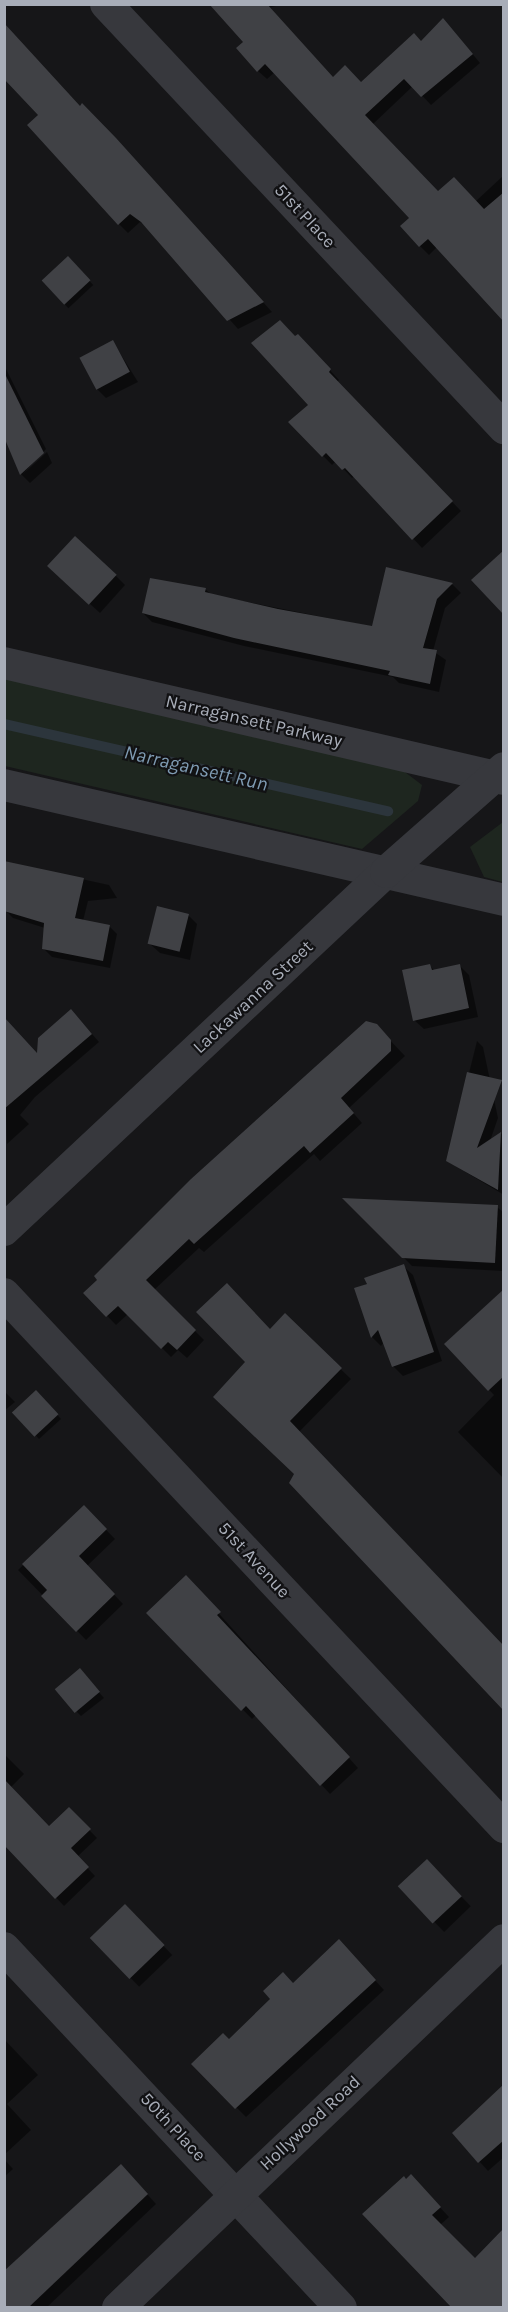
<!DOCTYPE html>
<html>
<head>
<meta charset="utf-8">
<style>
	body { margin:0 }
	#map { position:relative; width:508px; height:2312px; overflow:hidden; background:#161618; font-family:Karla,sans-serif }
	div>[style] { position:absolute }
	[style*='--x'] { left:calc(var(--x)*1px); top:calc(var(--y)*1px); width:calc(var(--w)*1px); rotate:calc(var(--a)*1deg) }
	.green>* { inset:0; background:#1e261f }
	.shadow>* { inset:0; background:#0007; transform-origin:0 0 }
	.stream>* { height:10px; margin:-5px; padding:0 5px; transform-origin:5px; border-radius:5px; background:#2c353c }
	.building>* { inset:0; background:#404145; transform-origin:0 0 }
	.minor>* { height:32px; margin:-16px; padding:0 16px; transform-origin:16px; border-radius:16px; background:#37383d }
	span { translate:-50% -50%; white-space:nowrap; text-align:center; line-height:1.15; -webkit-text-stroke:4.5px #111113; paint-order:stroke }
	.street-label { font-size:18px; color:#a8adb8 }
	.water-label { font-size:20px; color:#7f9bb3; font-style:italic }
	.frame { position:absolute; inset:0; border:6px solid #a8adb8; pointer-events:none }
</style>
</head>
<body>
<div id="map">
	<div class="green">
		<i style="clip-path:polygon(5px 679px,401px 769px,422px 785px,418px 801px,362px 849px,5px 766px)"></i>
		<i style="clip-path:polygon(503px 822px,503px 882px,484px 877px,470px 847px)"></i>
	</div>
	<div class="shadow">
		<i style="clip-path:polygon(209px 4px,284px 4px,268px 8px,333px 79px,361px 84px,422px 43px,452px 29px,480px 63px,431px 105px,413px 86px,372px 125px,438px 193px,476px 201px,504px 175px,504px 316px,437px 247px,429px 255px,420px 246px,402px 226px,411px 218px,275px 72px,267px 79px,258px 71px,245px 42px)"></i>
		<i style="clip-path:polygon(80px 107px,125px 149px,272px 312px,238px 329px,149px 229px,140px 222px,128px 233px,119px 224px,40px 115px)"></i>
		<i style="left:68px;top:258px;width:37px;height:34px;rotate:47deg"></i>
		<i style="clip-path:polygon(296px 338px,307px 345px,339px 380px,337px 382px,461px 511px,422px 548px,355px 476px,352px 478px,336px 461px,332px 465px,290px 422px,310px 405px)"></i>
		<i style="clip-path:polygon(113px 342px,138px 382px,106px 398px,97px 389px)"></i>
		<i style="clip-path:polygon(4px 365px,46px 449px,23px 474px,47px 452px,52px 463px,30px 483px,21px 474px,4px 433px)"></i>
		<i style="clip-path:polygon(387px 569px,453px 585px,461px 593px,445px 608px,433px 651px,446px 660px,439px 692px,399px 683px,393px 677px,244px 646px,152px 622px,143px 613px,205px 589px,212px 595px,373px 627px)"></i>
		<i style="clip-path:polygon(59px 576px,116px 576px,125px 585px,100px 613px)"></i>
		<i style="clip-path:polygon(4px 862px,109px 885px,117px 898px,88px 901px,83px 921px,109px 926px,117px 934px,110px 968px,52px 957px,44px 949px,45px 928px,13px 918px,5px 910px)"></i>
		<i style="clip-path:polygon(188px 915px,197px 924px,190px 960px,160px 953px,150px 944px)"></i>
		<i style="clip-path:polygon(430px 966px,435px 971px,460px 966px,469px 975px,478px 1017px,424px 1029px,414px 1020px)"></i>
		<i style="clip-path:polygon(79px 1019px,99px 1042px,35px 1097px,20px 1115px,29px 1124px,7px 1144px,4px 1062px,38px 1056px)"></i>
		<i style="clip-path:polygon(367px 1023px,386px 1036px,405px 1056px,349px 1108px,362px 1123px,320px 1161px,314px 1154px,204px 1252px,199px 1248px,154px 1290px,204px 1340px,187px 1358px,178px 1350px,171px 1357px,128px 1314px,116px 1325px,85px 1293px,273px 1109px,271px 1106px)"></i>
		<i style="clip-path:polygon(477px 1041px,483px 1047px,498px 1118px,490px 1141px,504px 1132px,504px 1195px,447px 1161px)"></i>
		<i style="clip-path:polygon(346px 1199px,497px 1207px,504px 1213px,503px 1271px,412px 1266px)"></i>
		<i style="clip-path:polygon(403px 1266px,413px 1275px,442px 1361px,403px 1376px,393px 1366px,384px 1342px,381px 1346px,372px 1337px,356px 1289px)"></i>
		<i style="clip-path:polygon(285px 1316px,351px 1379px,299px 1432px,296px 1474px,247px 1362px)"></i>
		<i style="clip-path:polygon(504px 1316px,504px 1479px,458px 1432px,494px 1395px,446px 1344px)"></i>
		<i style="clip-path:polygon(4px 1391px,15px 1402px,4px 1411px)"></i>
		<i style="clip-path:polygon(41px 1396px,61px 1419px,39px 1439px,14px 1411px)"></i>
		<i style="clip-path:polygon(84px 1507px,115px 1539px,87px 1566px,123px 1604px,86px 1640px,18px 1570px)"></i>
		<i style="clip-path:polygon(186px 1577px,358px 1768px,330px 1794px,256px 1715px,252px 1719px,148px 1613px)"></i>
		<i style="clip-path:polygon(84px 1675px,104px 1698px,81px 1716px,77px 1712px)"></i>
		<i style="clip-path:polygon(4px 1754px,24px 1774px,11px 1787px,50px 1828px,69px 1809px,97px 1838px,77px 1857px,95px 1876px,64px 1906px,4px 1843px)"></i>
		<i style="left:427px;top:1861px;width:63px;height:37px;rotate:46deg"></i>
		<i style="left:125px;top:1906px;width:68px;height:46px;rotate:46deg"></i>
		<i style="clip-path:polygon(348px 1951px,384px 1990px,246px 2117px,193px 2064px,229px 2041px,293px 1984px)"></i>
		<i style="clip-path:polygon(4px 2039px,38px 2075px,7px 2104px,31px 2130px,4px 2155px)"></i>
		<i style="clip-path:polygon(504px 2086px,504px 2157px,488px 2171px,454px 2133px)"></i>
		<i style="clip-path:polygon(4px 2159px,13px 2169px,4px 2177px)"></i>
		<i style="clip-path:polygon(130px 2175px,156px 2204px,46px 2308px,4px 2308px,4px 2273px)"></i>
		<i style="clip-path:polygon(420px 2186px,449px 2217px,440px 2225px,504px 2292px,504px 2308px,453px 2308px,364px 2214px)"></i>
	</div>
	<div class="stream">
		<i style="--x:4;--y:724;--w:394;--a:12.8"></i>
	</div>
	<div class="building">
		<i style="clip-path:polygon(209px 4px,267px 4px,333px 77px,345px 65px,361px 82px,414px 33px,421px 41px,443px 18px,473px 54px,421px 97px,404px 79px,365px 115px,438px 191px,454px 177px,484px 209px,504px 192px,504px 322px,428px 239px,419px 247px,400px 226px,409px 218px,265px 64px,257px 72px,236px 48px,243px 42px)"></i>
		<i style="clip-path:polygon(4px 23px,80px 106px,82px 103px,116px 138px,264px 302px,227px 321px,141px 222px,130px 214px,118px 225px,27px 125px,38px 115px,4px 79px)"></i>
		<i style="left:68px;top:256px;width:33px;height:36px;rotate:47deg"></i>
		<i style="clip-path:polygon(280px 320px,295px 336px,298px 334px,331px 369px,329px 372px,453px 501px,412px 540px,345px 468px,342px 470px,326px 453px,322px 457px,288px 422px,308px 405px,251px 343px)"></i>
		<i style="left:113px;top:340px;width:36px;height:38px;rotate:62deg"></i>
		<i style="clip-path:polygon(4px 372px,44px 453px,20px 475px,4px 437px)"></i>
		<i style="left:75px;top:536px;width:57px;height:41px;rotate:43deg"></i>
		<i style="clip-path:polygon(504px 550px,504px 615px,471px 580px)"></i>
		<i style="clip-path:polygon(386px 567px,453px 583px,437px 599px,423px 648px,437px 650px,430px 684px,388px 675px,390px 671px,234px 638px,142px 613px,150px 578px,206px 588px,205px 592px,278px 609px,372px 626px)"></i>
		<i style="clip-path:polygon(4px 861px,84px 878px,75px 918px,110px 925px,103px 961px,42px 949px,44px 923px,4px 911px)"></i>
		<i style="left:157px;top:906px;width:33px;height:39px;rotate:14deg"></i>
		<i style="clip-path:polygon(430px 964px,432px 970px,460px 964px,469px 1008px,413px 1021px,402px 970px)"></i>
		<i style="clip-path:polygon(71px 1009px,92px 1034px,4px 1109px,4px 1017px,37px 1053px,38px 1038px)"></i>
		<i style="clip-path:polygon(366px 1021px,377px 1024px,391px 1040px,391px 1051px,341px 1098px,354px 1113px,310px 1153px,304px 1146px,194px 1244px,189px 1239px,146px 1280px,196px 1330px,177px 1350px,168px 1342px,161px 1349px,118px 1306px,106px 1317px,83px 1293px,97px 1280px,94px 1276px,191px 1179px)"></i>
		<i style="clip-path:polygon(467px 1072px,502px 1080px,477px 1148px,501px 1132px,498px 1190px,446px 1161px)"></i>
		<i style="clip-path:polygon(342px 1198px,498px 1205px,495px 1263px,402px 1258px)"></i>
		<i style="clip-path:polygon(404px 1264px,434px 1352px,392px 1367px,378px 1330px,371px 1338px,354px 1288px,367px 1284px,364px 1278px)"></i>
		<i style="clip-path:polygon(227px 1283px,270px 1329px,285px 1313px,342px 1368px,290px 1421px,504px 1646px,504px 1711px,289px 1483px,294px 1474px,213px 1397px,245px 1362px,196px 1312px)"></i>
		<i style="clip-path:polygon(504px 1289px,504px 1376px,488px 1391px,444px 1344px)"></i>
		<i style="left:36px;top:1390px;width:33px;height:33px;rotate:47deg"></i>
		<i style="clip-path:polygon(84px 1505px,107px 1529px,79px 1556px,115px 1594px,76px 1632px,41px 1596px,47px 1590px,22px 1564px)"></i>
		<i style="clip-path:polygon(186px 1575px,221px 1612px,217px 1615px,350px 1757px,320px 1786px,246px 1706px,241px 1711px,146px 1613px)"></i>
		<i style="left:80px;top:1668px;width:31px;height:33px;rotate:50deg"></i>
		<i style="clip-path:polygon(4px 1779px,49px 1826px,69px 1807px,91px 1829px,71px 1848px,89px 1867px,55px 1899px,4px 1845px)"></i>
		<i style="left:427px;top:1859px;width:51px;height:40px;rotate:47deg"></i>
		<i style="left:125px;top:1904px;width:57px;height:49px;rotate:46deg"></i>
		<i style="clip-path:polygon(339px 1939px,376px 1980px,235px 2109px,191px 2064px,223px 2033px,229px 2039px,270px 1999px,263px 1991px,283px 1972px,293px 1983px)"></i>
		<i style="clip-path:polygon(504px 2084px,504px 2140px,478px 2163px,452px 2133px)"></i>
		<i style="clip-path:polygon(121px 2164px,148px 2194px,29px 2307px,4px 2307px,4px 2271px)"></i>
		<i style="clip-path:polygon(411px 2174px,441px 2207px,432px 2215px,475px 2258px,504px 2228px,504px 2307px,451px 2307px,362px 2214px,404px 2176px,406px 2179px)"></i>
	</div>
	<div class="minor">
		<i style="--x:106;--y:4;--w:582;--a:46.81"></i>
		<i style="--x:4;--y:663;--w:513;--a:13.06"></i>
		<i style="--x:4;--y:785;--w:513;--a:12.95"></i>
		<i style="--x:4;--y:1230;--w:524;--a:-43.14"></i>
		<i style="--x:386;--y:872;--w:157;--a:-41.4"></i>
		<i style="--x:4;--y:1294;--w:731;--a:46.83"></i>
		<i style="--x:4;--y:1948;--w:493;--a:46.9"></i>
		<i style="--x:118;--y:2308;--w:533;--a:-43.63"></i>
	</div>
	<div class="street-label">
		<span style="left:305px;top:216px;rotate:47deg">51st Place</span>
		<span style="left:254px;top:721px;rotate:13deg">Narragansett Parkway</span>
		<span style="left:253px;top:997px;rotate:-43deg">Lackawanna Street</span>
		<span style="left:254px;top:1560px;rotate:47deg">51st Avenue</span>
		<span style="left:310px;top:2123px;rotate:-43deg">Hollywood Road</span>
		<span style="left:173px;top:2127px;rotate:47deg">50th Place</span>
	</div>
	<div class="water-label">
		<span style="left:196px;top:768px;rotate:13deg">Narragansett Run</span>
	</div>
	<div class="frame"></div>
</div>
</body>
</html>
